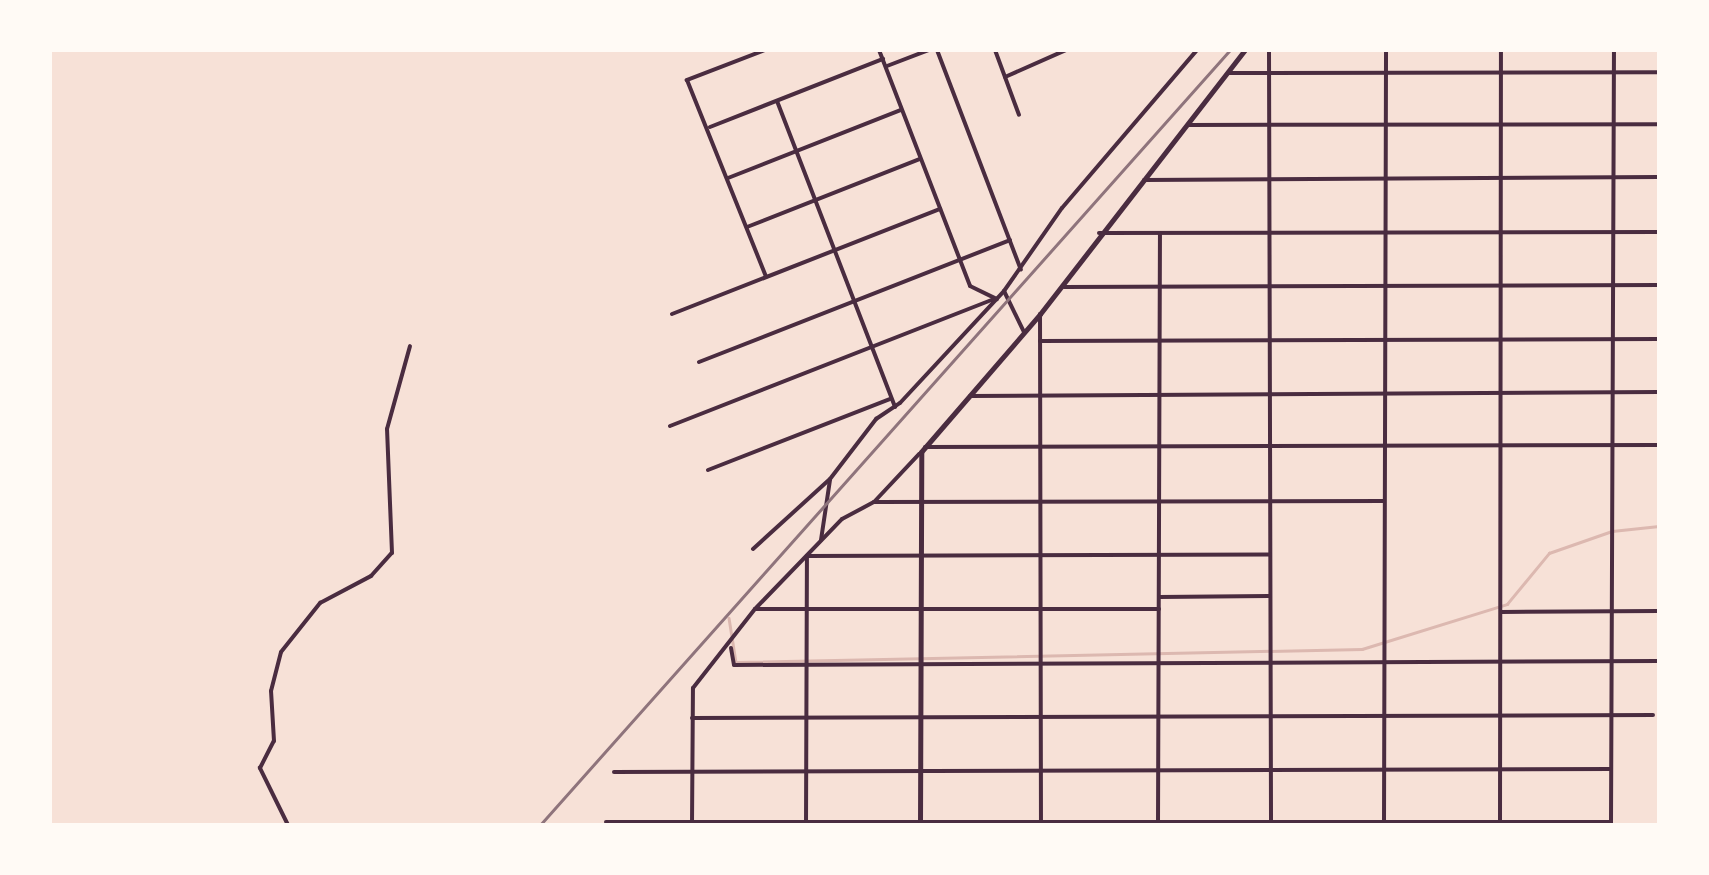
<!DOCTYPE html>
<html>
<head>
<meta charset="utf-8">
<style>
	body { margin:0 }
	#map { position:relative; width:1709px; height:875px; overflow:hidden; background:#f7e1d7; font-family:Bitter,serif }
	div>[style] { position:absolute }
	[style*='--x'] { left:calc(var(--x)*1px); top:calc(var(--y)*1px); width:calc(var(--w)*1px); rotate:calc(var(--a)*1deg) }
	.stream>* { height:2.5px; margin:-1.25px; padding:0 1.25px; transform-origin:1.25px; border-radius:1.25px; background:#dcb8b0 }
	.minor>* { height:4px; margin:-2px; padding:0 2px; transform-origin:2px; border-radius:2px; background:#4a2c40 }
	.tertiary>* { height:5px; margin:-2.5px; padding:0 2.5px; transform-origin:2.5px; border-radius:2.5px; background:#4a2c40 }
	.rail>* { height:2.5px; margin:-1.25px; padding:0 1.25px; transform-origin:1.25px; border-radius:1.25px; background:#8f747c }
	span { translate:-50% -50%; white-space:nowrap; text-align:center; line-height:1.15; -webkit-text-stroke:8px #fffaf5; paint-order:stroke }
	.frame { position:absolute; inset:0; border:52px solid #fffaf5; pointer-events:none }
</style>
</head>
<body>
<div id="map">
	<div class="stream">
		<i style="--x:729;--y:618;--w:45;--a:81"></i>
		<i style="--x:736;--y:662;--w:626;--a:-1.19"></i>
		<i style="--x:1362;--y:649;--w:152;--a:-17.2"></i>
		<i style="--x:1507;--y:604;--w:66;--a:-50.5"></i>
		<i style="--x:1549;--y:553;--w:67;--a:-19.2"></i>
		<i style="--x:1612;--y:531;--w:47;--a:-6.1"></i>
		<i style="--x:1658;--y:825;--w:3;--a:-72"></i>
	</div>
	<div class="minor">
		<i style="--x:765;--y:50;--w:84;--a:159"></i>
		<i style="--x:687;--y:80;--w:212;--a:68.1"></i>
		<i style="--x:879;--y:50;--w:253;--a:68.9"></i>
		<i style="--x:970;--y:286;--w:30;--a:26"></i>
		<i style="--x:937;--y:50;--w:235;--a:69.1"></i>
		<i style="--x:995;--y:50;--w:69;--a:69.7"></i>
		<i style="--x:1269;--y:50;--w:775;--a:89.85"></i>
		<i style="--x:887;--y:66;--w:45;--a:-20.9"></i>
		<i style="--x:1229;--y:73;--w:430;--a:-0.1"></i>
		<i style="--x:1005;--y:77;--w:67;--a:-23.9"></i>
		<i style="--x:777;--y:101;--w:328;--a:68.9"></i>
		<i style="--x:1188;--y:125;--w:471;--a:-0.1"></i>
		<i style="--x:710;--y:127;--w:186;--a:-21.5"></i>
		<i style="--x:728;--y:178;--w:186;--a:-21.5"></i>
		<i style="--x:1144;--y:180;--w:515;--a:-0.33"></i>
		<i style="--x:747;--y:227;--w:186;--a:-21.5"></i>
		<i style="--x:1099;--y:233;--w:560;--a:-0.1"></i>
		<i style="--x:1064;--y:287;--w:595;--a:-0.19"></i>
		<i style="--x:1004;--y:291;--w:46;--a:64"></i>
		<i style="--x:672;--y:314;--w:288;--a:-21.4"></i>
		<i style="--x:1040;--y:314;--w:511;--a:89.89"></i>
		<i style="--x:1040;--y:341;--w:619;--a:-0.19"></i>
		<i style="--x:699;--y:362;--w:334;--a:-21.4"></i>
		<i style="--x:970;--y:396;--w:689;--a:-0.33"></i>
		<i style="--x:670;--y:426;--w:346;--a:-21.4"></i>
		<i style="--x:925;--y:447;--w:734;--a:-0.16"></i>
		<i style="--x:708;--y:470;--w:195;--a:-21.3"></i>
		<i style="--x:874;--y:502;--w:510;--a:-0.11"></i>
		<i style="--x:821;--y:540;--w:61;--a:-81.5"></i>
		<i style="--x:753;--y:549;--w:104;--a:-42.3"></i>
		<i style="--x:830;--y:479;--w:76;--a:-52.5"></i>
		<i style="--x:876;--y:419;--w:29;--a:-34"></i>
		<i style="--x:900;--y:403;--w:153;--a:-47.1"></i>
		<i style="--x:1004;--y:291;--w:101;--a:-55.1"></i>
		<i style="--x:1062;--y:208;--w:208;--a:-49.5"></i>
		<i style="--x:1159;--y:597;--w:110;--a:-0.5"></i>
		<i style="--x:755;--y:609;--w:404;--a:0"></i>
		<i style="--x:1501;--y:612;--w:158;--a:-0.4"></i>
		<i style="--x:731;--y:648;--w:17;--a:80"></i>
		<i style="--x:734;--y:665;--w:925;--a:-0.25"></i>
		<i style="--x:692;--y:718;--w:961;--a:-0.18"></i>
		<i style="--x:614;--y:772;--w:997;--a:-0.17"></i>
		<i style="--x:606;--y:822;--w:1005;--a:0"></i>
		<i style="--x:288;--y:825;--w:64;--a:-116.2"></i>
		<i style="--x:260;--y:768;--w:30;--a:-63"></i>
		<i style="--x:274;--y:741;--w:50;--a:-93.4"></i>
		<i style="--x:271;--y:691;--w:40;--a:-75.6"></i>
		<i style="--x:281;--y:652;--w:63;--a:-51.5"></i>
		<i style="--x:320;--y:603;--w:58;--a:-27.9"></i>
		<i style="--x:371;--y:576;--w:31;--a:-48"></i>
		<i style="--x:392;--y:553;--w:124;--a:-92.3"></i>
		<i style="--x:387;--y:429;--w:86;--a:-74.5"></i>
		<i style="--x:692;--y:825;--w:137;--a:-89.6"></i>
		<i style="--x:693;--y:688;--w:100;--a:-51.9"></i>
		<i style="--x:755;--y:609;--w:125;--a:-46"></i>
		<i style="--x:842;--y:519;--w:36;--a:-28"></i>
		<i style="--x:874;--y:502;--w:66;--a:-46.8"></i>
		<i style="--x:806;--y:825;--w:269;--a:-89.8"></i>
		<i style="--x:807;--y:556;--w:463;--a:-0.2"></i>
		<i style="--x:1158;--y:825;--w:592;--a:-89.81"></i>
		<i style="--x:1384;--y:825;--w:775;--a:-89.85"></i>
		<i style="--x:1500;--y:825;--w:775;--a:-89.93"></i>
		<i style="--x:1611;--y:825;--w:775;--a:-89.78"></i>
	</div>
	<div class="tertiary">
		<i style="--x:920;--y:825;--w:373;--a:-89.8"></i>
		<i style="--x:921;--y:452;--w:182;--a:-49.2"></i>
		<i style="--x:1040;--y:314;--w:334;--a:-52.2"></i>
	</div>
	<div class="rail">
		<i style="--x:540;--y:825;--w:1038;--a:-48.32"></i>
	</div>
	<div class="frame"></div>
</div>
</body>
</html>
